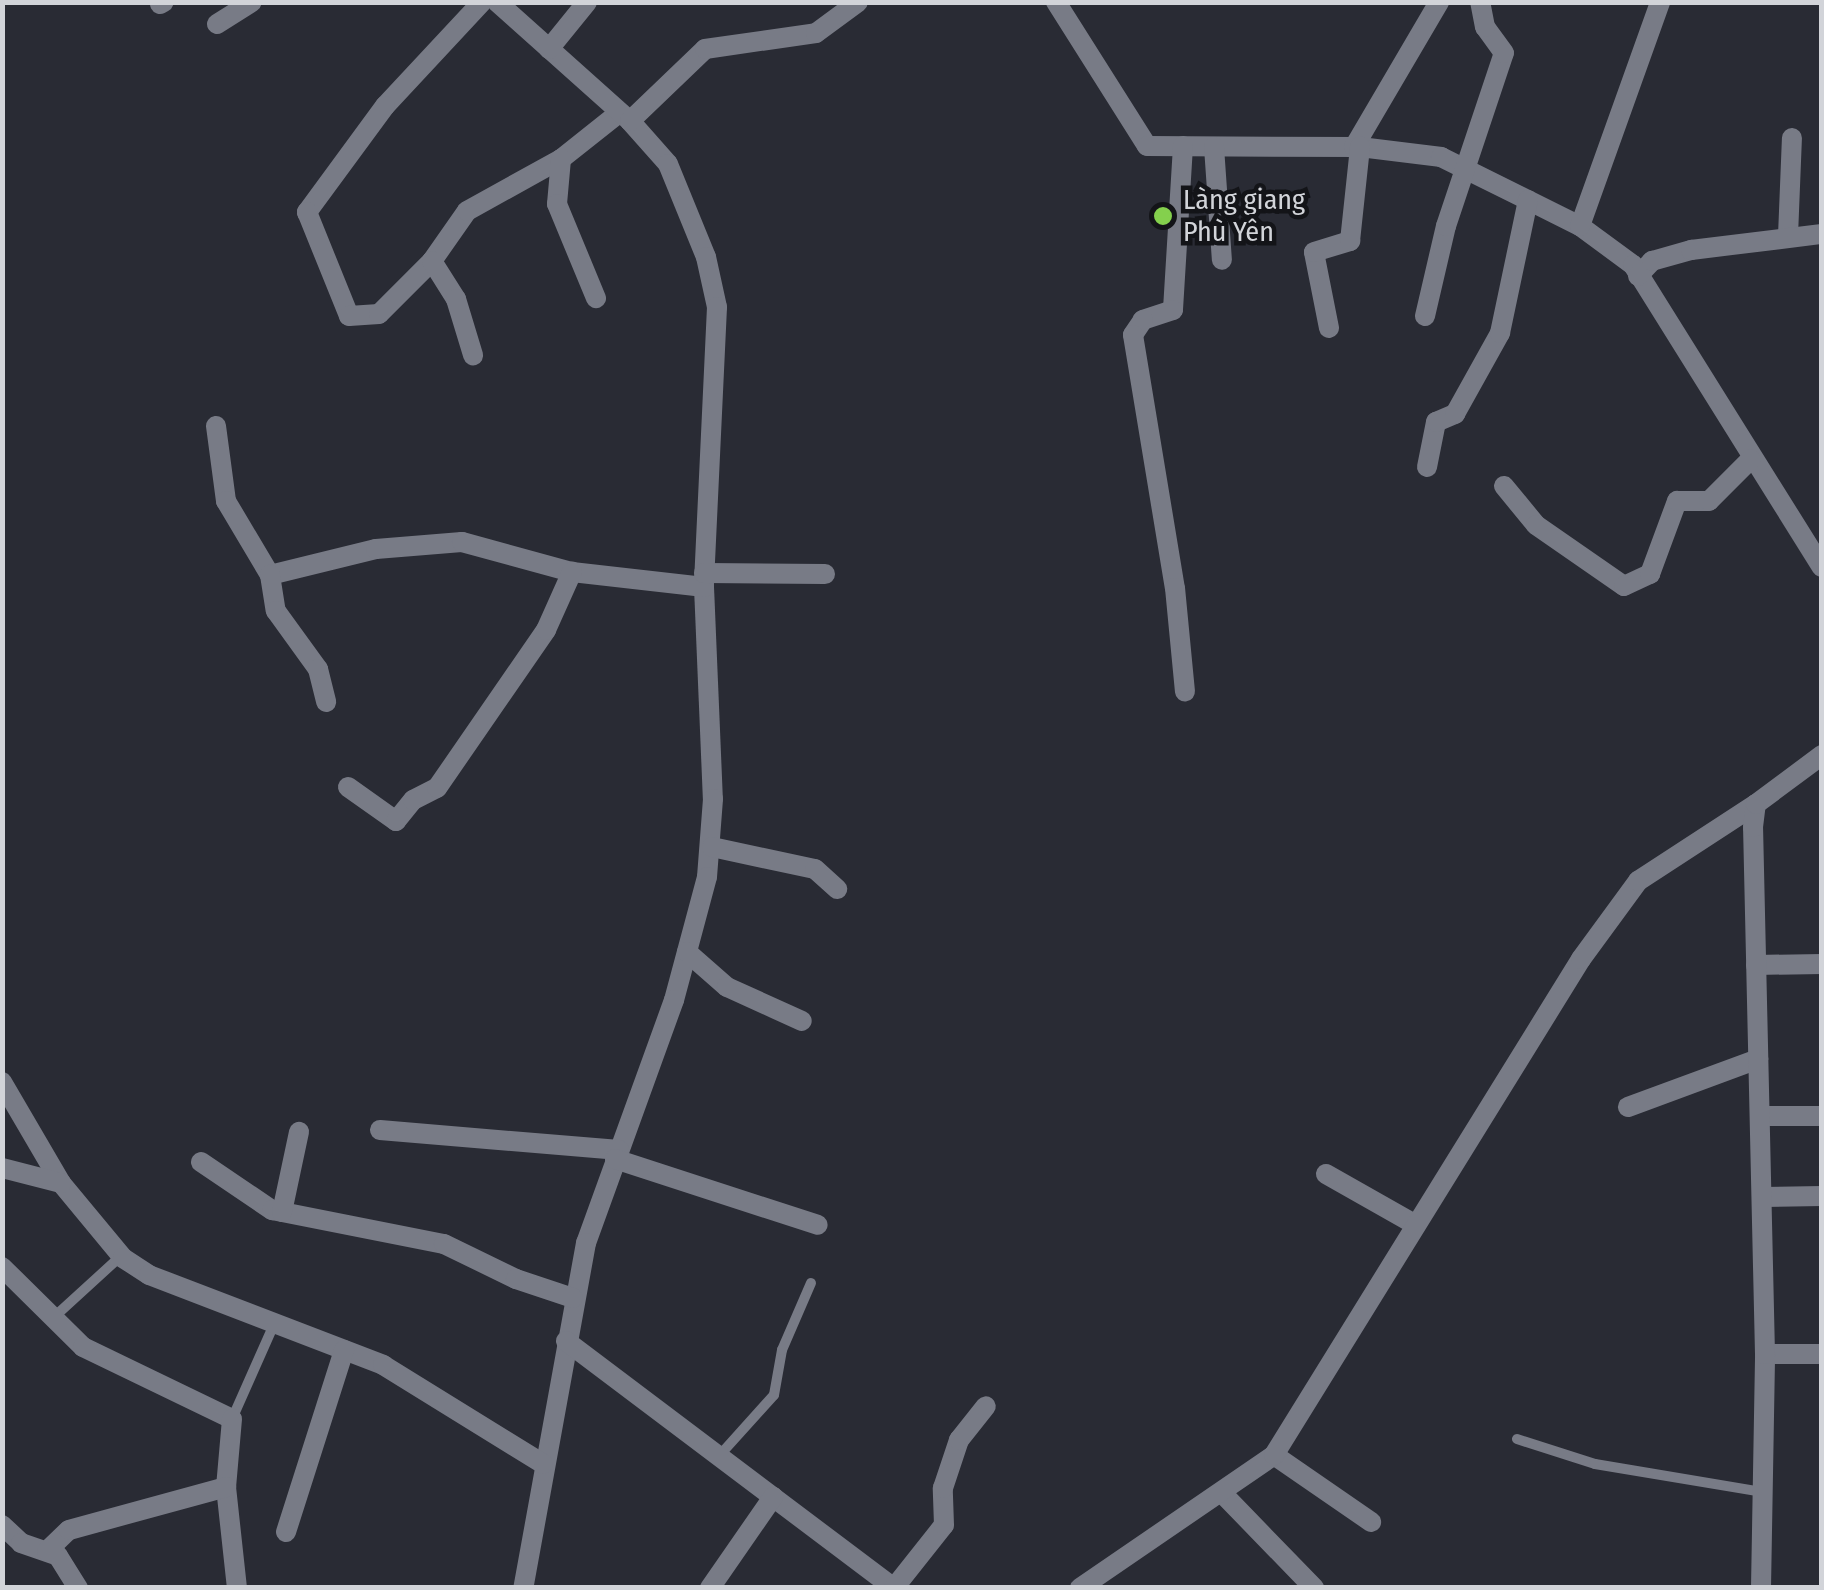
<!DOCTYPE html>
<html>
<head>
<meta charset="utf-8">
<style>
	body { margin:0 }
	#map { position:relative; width:1824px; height:1590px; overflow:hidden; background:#292b34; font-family:"Fira Sans Condensed",sans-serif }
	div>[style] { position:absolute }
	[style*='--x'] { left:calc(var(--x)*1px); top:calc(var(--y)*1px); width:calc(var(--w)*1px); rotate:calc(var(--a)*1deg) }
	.service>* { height:10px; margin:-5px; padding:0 5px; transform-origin:5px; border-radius:5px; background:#787b86 }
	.minor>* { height:20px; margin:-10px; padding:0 10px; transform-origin:10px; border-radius:10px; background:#787b86 }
	.dots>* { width:28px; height:28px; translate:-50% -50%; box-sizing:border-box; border:5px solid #131418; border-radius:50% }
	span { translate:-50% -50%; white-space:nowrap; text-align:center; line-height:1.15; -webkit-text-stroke:9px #131418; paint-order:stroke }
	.poi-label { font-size:28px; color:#d2d4d9 }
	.left { translate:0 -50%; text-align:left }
	.frame { position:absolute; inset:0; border:5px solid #d2d4d9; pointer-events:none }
</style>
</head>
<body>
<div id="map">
	<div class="service">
		<i style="--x:53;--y:1318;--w:92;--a:-42.4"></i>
		<i style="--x:232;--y:1419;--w:104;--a:-66.1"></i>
		<i style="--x:1517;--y:1439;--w:82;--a:17.8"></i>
		<i style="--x:1595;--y:1464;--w:169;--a:9.5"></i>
		<i style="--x:719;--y:1456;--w:82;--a:-48"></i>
		<i style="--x:774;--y:1395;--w:46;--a:-79.9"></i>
		<i style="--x:782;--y:1350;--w:73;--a:-66.6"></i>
	</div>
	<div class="minor">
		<i style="--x:482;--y:2;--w:142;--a:133"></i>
		<i style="--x:385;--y:106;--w:132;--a:126.3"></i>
		<i style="--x:307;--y:212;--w:112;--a:68"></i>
		<i style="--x:349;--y:316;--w:30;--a:-4"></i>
		<i style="--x:379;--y:314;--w:75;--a:-45"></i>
		<i style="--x:432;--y:261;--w:61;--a:-55"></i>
		<i style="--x:467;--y:211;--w:107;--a:-29"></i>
		<i style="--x:561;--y:159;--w:75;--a:-38.5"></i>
		<i style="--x:497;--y:2;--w:178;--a:41.8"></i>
		<i style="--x:630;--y:121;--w:57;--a:48.5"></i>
		<i style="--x:668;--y:164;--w:100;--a:67.8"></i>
		<i style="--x:706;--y:257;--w:51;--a:77.6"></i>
		<i style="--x:717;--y:307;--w:280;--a:92.7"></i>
		<i style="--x:704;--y:587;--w:212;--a:87.6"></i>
		<i style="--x:713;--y:799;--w:78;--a:94.4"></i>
		<i style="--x:707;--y:877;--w:127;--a:105"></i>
		<i style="--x:674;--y:1000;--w:258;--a:109.9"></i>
		<i style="--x:586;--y:1243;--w:351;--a:100.3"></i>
		<i style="--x:1056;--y:2;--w:170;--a:57.7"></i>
		<i style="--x:1147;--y:146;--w:213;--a:0.3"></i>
		<i style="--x:1360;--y:147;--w:82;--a:7"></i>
		<i style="--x:1441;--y:157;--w:155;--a:26.4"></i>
		<i style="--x:1580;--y:226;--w:66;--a:36.3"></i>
		<i style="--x:1633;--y:265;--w:356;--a:58"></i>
		<i style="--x:160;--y:4;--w:4;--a:-27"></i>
		<i style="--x:217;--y:24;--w:41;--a:-32.2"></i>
		<i style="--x:549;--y:49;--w:60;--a:-51"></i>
		<i style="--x:630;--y:121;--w:104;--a:-43.8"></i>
		<i style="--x:705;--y:49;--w:112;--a:-8.2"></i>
		<i style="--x:816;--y:33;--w:52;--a:-36.4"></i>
		<i style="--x:1183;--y:146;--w:164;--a:93.5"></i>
		<i style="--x:1173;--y:310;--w:32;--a:162"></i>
		<i style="--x:1143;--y:320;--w:18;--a:124"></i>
		<i style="--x:1133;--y:335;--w:256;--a:80.6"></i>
		<i style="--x:1175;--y:588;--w:104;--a:84.5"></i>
		<i style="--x:1214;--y:147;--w:113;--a:86"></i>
		<i style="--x:1354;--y:147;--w:168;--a:-59.6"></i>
		<i style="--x:561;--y:159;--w:45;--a:95.1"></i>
		<i style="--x:557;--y:204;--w:102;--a:67.5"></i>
		<i style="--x:1580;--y:226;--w:238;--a:-70.3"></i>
		<i style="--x:1788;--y:236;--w:98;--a:-87.7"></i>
		<i style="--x:432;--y:261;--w:45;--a:57.7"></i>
		<i style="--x:456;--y:299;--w:59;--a:73.1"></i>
		<i style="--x:1638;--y:276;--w:21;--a:-47"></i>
		<i style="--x:1652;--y:261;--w:41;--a:-15.8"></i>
		<i style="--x:1691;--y:250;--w:132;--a:-7"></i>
		<i style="--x:1425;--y:316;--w:92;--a:-76.9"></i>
		<i style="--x:1446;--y:226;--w:182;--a:-71.5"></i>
		<i style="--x:1504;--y:53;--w:32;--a:-126"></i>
		<i style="--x:1485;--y:27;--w:25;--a:-101"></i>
		<i style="--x:1329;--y:328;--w:77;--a:-101.2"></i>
		<i style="--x:1314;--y:252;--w:38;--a:-17"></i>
		<i style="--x:1350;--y:241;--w:95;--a:-83.9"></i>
		<i style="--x:216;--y:426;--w:76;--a:82.4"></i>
		<i style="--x:226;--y:501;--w:86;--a:59.3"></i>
		<i style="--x:270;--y:575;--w:109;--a:-13.8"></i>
		<i style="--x:376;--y:549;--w:86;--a:-4.7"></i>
		<i style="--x:462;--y:542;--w:114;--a:15.3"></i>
		<i style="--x:572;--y:572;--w:133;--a:6.5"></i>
		<i style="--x:1427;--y:467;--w:46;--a:-78.7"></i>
		<i style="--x:1436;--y:422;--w:21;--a:-23"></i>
		<i style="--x:1455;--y:414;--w:93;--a:-60.9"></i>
		<i style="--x:1500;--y:333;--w:136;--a:-78.1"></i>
		<i style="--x:1504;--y:486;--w:50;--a:50.6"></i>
		<i style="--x:1536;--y:525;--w:107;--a:34.7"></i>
		<i style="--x:1624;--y:586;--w:29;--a:-25"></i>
		<i style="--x:1650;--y:574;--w:78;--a:-69.7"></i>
		<i style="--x:1677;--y:501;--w:32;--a:0"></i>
		<i style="--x:1709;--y:501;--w:59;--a:-45"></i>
		<i style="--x:704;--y:573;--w:121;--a:0.5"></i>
		<i style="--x:270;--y:575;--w:36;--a:81"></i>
		<i style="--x:276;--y:611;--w:72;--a:54.1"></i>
		<i style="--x:318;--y:669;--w:34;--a:76"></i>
		<i style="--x:348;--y:787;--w:59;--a:35.3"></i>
		<i style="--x:396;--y:821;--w:27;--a:-51"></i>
		<i style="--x:413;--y:800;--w:27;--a:-27"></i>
		<i style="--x:437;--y:788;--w:192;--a:-55.4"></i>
		<i style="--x:546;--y:630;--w:64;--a:-65.9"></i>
		<i style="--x:712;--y:847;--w:105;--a:12.1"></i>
		<i style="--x:815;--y:869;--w:30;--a:42"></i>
		<i style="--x:687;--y:952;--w:53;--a:41.2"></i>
		<i style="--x:727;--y:987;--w:82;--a:24.4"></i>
		<i style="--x:1756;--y:965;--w:66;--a:-0.9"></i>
		<i style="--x:2;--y:1082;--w:117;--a:59.7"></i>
		<i style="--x:61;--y:1183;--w:97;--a:50.4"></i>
		<i style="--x:123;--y:1258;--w:31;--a:33"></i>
		<i style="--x:149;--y:1275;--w:251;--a:21"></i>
		<i style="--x:383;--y:1365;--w:188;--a:31.7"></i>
		<i style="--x:1628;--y:1107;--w:139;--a:-20.3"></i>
		<i style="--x:1760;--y:1116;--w:62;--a:0"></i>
		<i style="--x:380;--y:1130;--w:240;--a:4.8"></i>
		<i style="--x:615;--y:1159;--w:213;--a:18"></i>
		<i style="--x:201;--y:1162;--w:86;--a:34.1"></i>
		<i style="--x:272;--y:1210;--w:175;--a:11.2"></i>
		<i style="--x:444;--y:1244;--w:80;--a:25.9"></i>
		<i style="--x:516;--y:1279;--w:60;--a:18.4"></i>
		<i style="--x:2;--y:1168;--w:61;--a:14.3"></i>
		<i style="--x:1326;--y:1174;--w:103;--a:29.5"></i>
		<i style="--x:1762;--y:1197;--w:60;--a:-1"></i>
		<i style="--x:282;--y:1212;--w:82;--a:-78"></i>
		<i style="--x:2;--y:1267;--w:114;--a:44.6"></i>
		<i style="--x:83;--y:1347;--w:165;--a:25.8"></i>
		<i style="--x:232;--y:1419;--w:68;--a:95"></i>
		<i style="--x:226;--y:1487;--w:102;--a:83.8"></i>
		<i style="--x:566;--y:1341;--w:411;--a:37"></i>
		<i style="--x:1765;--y:1354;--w:57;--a:0"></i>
		<i style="--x:1274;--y:1455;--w:118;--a:34.6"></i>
		<i style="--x:1223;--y:1494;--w:131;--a:45.9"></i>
		<i style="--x:2;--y:1525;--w:26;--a:43"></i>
		<i style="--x:21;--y:1543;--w:39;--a:19"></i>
		<i style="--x:58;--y:1556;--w:38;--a:58"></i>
		<i style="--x:286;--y:1532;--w:191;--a:-72.3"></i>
		<i style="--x:47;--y:1551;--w:30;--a:-44"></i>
		<i style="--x:69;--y:1530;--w:163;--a:-15.3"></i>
		<i style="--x:710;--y:1588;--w:111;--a:-55.3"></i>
		<i style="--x:894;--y:1588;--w:80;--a:-51.6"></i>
		<i style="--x:944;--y:1525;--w:37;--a:-92"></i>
		<i style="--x:943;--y:1488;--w:51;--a:-71.6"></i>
		<i style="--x:959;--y:1440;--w:43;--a:-51.5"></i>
		<i style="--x:1080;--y:1588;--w:235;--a:-34.4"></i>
		<i style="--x:1274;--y:1455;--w:583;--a:-58.24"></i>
		<i style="--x:1581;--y:959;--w:97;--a:-53.8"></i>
		<i style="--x:1638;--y:881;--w:141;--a:-33.1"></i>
		<i style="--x:1761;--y:1588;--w:234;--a:-89"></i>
		<i style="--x:1765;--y:1354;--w:527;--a:-91.3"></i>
		<i style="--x:1753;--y:827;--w:23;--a:-83"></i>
		<i style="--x:1756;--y:804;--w:82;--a:-36.6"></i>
	</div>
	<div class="dots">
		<i style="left:1163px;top:216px;background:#84d04d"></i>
	</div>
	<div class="poi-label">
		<span class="left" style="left:1183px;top:216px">Làng giang<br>Phù Yên</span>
	</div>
	<div class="frame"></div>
</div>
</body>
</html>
